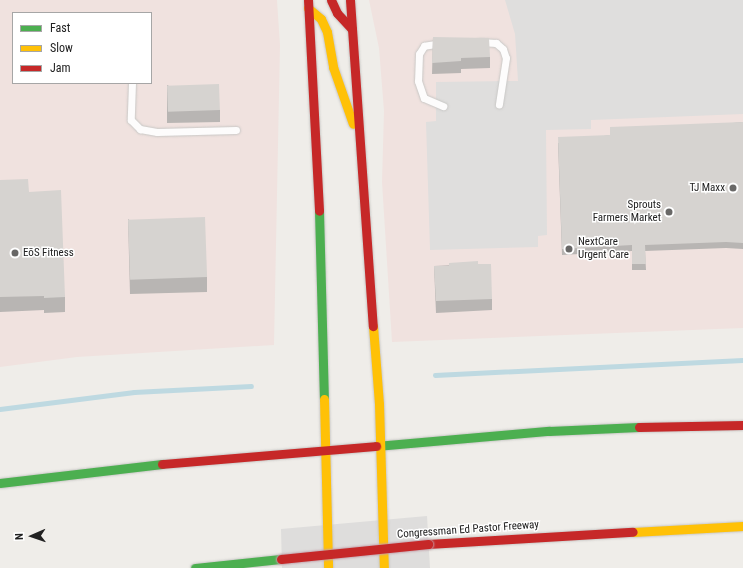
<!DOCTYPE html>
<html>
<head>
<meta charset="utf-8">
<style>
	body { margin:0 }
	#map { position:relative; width:743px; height:568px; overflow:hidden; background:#efede9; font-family:"Roboto Condensed",sans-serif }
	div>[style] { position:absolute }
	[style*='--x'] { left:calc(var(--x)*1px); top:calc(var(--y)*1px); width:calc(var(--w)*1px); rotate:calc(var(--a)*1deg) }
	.commercial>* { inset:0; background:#f0e2df }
	.parking>* { inset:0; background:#dfdedd }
	.pier>* { inset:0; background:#dedddc }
	.stream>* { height:4.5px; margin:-2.25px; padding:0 2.25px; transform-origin:2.25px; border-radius:2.25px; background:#bed9e1 }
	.roads { filter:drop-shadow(0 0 1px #c8c7c5) drop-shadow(0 0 1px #c8c7c5) }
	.lane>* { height:7px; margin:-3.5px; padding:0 3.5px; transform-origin:3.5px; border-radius:3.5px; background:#fdfcfc }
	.fast>* { height:9px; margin:-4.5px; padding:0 4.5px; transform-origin:4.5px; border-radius:4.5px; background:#4caf50 }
	.slow>* { height:9px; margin:-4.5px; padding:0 4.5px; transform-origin:4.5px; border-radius:4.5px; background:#ffc107 }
	.jam>* { height:9px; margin:-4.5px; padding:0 4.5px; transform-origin:4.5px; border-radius:4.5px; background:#c62828 }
	.bridges { filter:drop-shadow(0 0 1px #c4a1aa) drop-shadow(0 0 1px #c4a1aa) }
	.jam-bridge>* { height:9px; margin:-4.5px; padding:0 4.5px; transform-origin:4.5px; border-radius:4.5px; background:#c62828 }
	.wall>* { inset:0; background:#b8b5b3 }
	.building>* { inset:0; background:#d6d3d0; transform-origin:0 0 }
	.dots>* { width:11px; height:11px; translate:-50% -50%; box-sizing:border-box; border:2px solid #fff; border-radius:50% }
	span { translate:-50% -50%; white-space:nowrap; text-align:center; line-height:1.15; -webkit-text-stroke:3px #fff; paint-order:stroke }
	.poi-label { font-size:11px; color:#212121 }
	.right { translate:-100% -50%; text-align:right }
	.left { translate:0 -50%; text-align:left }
	.street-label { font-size:11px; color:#212121 }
	.legend { position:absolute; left:12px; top:12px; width:140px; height:72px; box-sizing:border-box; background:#fff; border:1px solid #a6a6a6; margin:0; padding:5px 7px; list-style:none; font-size:12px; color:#212121 }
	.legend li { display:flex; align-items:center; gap:8px; height:20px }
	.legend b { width:20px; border:1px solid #a6a6a6 }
	.north { position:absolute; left:12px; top:516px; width:40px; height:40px; -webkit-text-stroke:3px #fff; paint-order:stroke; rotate:268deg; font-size:11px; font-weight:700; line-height:16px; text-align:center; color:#212121 }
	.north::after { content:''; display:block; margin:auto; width:14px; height:18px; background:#212121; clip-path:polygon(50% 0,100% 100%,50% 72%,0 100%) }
</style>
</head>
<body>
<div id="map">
	<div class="commercial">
		<i style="clip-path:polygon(evenodd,0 0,277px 0,280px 45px,274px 345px,77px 357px,0 367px,0 0,13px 13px,151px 13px,151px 83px,13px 83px,13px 13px)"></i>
		<i style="clip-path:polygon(369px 0,743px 0,743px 328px,392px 342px,382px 182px,384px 111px,379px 48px)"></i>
	</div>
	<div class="parking">
		<i style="clip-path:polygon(505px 0,743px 0,743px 114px,591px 120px,591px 129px,546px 130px,547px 235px,538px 236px,538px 247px,430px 250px,426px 122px,436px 121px,436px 82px,518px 81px,515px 34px)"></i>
	</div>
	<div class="pier">
		<i style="clip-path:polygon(427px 516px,430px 568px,282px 568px,281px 529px)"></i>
	</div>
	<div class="stream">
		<i style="--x:435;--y:375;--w:308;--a:-2.8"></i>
		<i style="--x:0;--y:409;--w:135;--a:-7.2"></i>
		<i style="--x:134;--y:392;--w:117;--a:-2.9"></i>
	</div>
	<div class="roads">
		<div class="lane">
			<i style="--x:480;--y:42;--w:16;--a:4"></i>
			<i style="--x:496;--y:43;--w:9;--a:41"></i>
			<i style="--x:503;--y:49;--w:9;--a:72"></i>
			<i style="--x:506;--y:58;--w:47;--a:98.7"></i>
			<i style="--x:442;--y:43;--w:18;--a:171"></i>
			<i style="--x:424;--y:46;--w:9;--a:122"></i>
			<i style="--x:419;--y:54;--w:27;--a:92"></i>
			<i style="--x:418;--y:81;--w:18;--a:71"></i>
			<i style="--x:424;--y:98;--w:21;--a:23"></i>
			<i style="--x:132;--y:83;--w:37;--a:92"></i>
			<i style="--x:131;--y:120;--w:13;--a:45"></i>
			<i style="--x:140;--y:129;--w:17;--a:10"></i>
			<i style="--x:157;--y:132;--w:79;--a:-1.5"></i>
		</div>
		<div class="fast">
			<i style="--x:319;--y:211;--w:188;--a:88.5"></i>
			<i style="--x:376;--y:446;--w:174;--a:-5"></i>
			<i style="--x:549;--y:431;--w:90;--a:-2.5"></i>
			<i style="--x:0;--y:483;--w:163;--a:-6.7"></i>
			<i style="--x:195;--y:568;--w:86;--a:-6"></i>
		</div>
		<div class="slow">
			<i style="--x:308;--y:8;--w:17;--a:40"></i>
			<i style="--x:321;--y:19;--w:14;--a:65"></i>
			<i style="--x:327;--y:32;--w:36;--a:80"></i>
			<i style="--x:333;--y:67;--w:60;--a:70.7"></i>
			<i style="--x:373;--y:326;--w:78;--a:85.6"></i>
			<i style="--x:379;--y:404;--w:164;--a:88.3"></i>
			<i style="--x:324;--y:399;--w:169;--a:88.6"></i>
			<i style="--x:633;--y:532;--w:110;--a:-3.1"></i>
		</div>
		<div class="jam">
			<i style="--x:308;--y:0;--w:211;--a:87"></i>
			<i style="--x:331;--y:0;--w:14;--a:65"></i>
			<i style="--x:337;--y:13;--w:22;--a:47"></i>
			<i style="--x:350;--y:0;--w:327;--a:86"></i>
			<i style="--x:639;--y:427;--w:104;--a:-1.1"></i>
			<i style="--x:162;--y:464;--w:215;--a:-4.8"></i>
			<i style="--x:428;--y:544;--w:205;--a:-3.4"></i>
		</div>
	</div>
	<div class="bridges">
		<div class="jam-bridge">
			<i style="--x:281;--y:559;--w:148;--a:-5.8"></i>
		</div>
	</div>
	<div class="wall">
		<i style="clip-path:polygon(433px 37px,490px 57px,490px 68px,461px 69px,461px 73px,432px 74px)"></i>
		<i style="clip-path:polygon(167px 85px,220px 110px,220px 122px,167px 123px)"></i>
		<i style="clip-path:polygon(743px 122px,743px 249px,726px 248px,645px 251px,646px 270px,632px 270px,632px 251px,562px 255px,558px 143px,610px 135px)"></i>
		<i style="clip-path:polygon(0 180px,29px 192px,65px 297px,65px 312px,44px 313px,44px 310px,0 312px)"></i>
		<i style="clip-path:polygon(128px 219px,207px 277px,207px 292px,130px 294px)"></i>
		<i style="clip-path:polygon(478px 264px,492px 299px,492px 310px,436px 313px,434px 266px)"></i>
	</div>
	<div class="building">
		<i style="clip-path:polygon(433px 37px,489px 38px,490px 57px,461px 58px,461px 61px,432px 63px)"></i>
		<i style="left:219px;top:84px;width:26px;height:52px;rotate:88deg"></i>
		<i style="clip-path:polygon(743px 122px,743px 243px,726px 242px,645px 245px,646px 264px,632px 264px,632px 245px,562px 249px,558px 137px,610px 135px,610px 127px)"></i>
		<i style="clip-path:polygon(28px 179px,29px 192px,61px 190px,65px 297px,44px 298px,44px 296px,0 297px,0 180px)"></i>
		<i style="left:205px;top:217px;width:60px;height:77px;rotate:88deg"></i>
		<i style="clip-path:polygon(478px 261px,478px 264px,491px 264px,492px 299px,436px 301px,434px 266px,449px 266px,449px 263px)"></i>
	</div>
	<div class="dots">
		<i style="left:733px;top:188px;background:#696867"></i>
		<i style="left:669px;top:212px;background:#696867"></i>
		<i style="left:569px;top:249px;background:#696867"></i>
		<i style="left:15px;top:253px;background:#696867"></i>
	</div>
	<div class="poi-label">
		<span class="right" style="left:725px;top:188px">TJ Maxx</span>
		<span class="right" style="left:661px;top:212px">Sprouts<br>Farmers Market</span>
		<span class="left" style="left:578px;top:249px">NextCare<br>Urgent Care</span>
		<span class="left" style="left:23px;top:253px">EōS Fitness</span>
	</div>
	<div class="street-label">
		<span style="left:468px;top:530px;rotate:-4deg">Congressman Ed Pastor Freeway</span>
	</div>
	<ul class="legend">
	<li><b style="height:5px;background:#4caf50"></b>Fast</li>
	<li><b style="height:5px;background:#ffc107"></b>Slow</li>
	<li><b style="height:5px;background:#c62828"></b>Jam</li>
	</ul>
	<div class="north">N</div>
</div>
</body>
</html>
